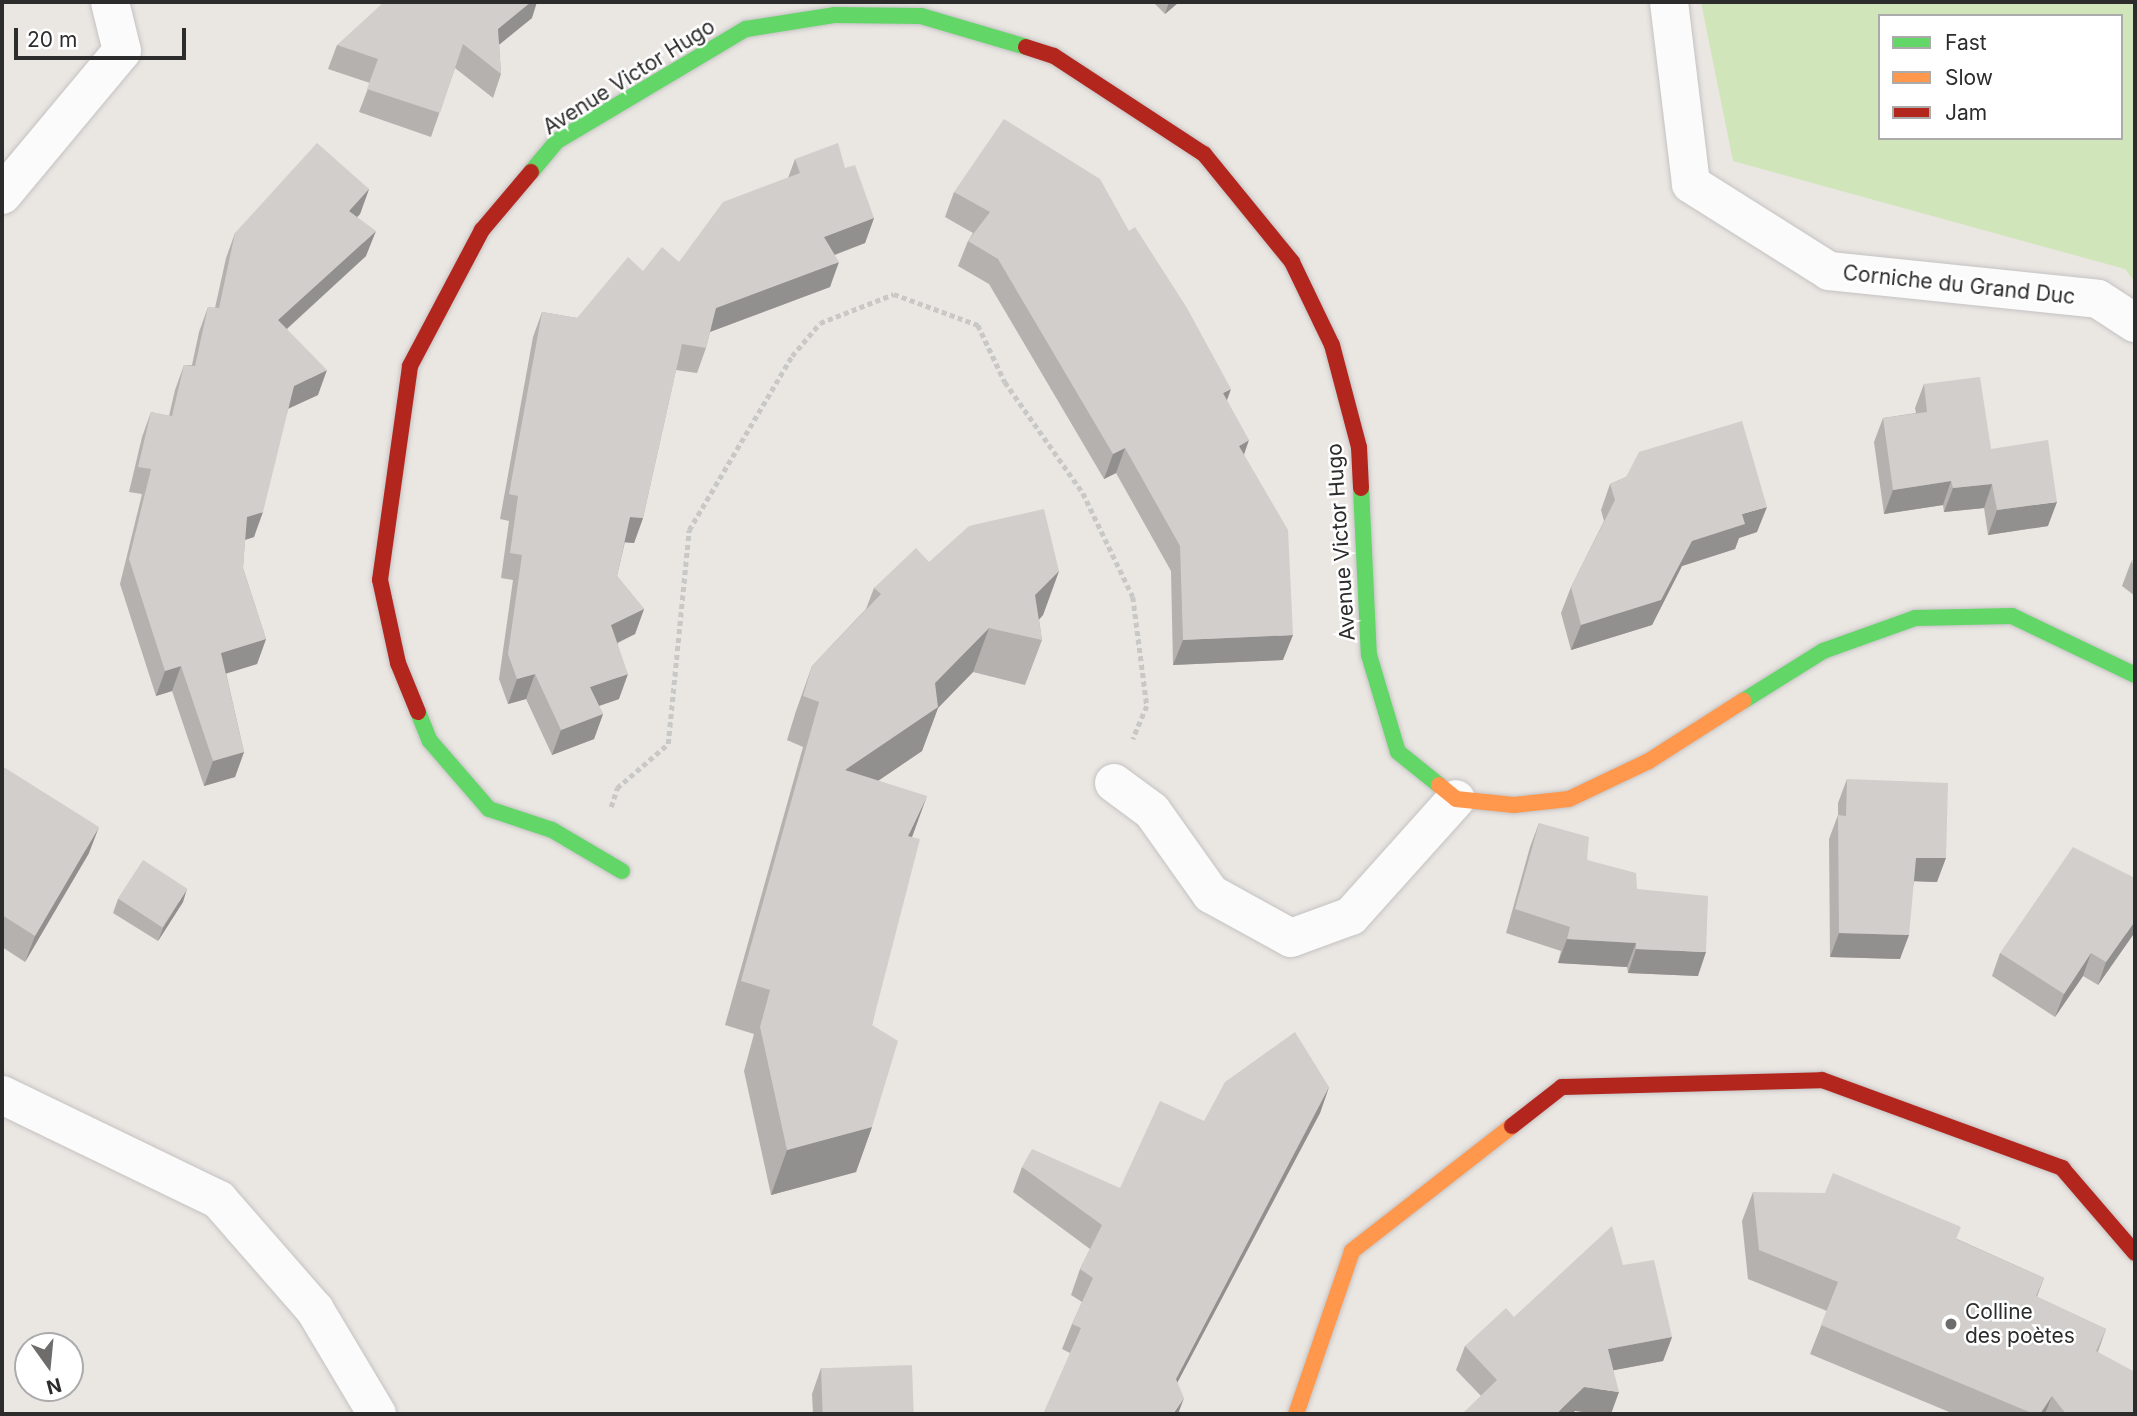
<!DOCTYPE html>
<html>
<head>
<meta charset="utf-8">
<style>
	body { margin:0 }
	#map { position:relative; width:2137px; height:1416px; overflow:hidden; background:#eae6e2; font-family:Inter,sans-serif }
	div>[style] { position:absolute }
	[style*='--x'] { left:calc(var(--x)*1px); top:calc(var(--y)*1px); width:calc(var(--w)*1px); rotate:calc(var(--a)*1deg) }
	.green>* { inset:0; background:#d0e5ba }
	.path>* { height:4.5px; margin-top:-2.25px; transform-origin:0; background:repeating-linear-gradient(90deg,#c8c8c7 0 5px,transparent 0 8.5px) }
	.roads { filter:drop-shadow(0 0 2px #c4c3c3) drop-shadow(0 0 2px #c4c3c3) }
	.street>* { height:38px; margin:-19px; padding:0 19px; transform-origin:19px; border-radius:19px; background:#fcfbfb }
	.fast>* { height:16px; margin:-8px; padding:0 8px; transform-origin:8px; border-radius:8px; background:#63d668 }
	.slow>* { height:16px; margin:-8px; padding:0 8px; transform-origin:8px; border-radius:8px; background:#ff974d }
	.jam>* { height:16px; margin:-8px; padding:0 8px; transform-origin:8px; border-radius:8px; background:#b3261e }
	.wall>* { inset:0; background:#b4b1af }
	.shaded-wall>* { inset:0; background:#92908e }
	.building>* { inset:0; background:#d1cecb; transform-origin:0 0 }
	.dots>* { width:19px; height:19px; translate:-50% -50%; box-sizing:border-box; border:4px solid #fff; border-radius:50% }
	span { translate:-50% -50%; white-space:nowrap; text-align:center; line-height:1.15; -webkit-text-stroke:5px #fff; paint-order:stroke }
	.street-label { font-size:21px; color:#2c2c2c }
	.poi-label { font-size:21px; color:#2c2c2c }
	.left { translate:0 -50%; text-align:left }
	.frame { position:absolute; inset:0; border:4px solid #2c2c2c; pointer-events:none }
	.legend { position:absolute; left:1878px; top:14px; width:245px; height:126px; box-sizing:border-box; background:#fff; border:2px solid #ababab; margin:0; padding:9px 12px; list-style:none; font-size:21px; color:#2c2c2c }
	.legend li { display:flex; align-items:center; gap:14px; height:35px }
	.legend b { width:35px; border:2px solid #ababab }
	.north { position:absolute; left:14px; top:1332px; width:70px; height:70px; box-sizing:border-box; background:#fff; border:2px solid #ababab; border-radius:50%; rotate:165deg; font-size:19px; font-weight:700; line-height:28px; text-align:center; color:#2c2c2c }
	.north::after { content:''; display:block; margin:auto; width:24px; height:32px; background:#6e6d6c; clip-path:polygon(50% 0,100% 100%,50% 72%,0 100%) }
	.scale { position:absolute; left:14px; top:28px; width:172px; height:32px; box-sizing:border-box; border:4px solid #2c2c2c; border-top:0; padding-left:9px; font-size:21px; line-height:24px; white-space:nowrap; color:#2c2c2c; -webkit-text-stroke:5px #fff; paint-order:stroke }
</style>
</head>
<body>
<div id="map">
	<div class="green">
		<i style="clip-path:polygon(evenodd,1701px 2px,2135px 2px,2135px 282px,2125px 269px,1733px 161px,1701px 2px,1880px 16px,2121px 16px,2121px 138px,1880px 138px,1880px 16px)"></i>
	</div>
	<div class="path">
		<i style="--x:611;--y:807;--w:20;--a:-72"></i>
		<i style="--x:617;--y:788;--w:67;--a:-40.8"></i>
		<i style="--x:668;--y:744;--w:215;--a:-84.4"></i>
		<i style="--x:689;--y:530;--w:202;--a:-59.4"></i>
		<i style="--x:792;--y:356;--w:43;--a:-49.7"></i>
		<i style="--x:820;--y:323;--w:79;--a:-21.4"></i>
		<i style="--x:894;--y:294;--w:90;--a:20.3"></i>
		<i style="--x:978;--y:325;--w:63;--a:64.7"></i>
		<i style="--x:1005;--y:382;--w:136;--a:54.9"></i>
		<i style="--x:1083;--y:493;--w:115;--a:64.3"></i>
		<i style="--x:1133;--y:597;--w:110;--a:82.7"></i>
		<i style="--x:1147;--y:706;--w:36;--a:113"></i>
	</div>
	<div class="roads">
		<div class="street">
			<i style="--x:1669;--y:2;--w:183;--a:83.1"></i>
			<i style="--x:1691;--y:184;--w:163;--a:32.2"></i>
			<i style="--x:1829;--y:271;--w:270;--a:5.9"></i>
			<i style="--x:2098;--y:299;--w:44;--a:33"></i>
			<i style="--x:2;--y:195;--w:187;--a:-50.2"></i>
			<i style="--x:122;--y:51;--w:50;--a:-103.8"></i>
			<i style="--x:1114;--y:783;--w:47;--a:36.4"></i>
			<i style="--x:1152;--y:811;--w:102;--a:54.6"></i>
			<i style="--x:1211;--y:894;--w:91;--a:28.8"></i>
			<i style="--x:1291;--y:938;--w:64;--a:-20.1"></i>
			<i style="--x:1351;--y:916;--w:157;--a:-48.1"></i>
			<i style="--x:2;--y:1095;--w:241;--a:25.8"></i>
			<i style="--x:219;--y:1200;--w:146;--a:48.9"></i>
			<i style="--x:315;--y:1310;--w:121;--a:59.2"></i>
		</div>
		<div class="fast">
			<i style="--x:531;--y:172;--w:40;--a:-50"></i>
			<i style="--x:557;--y:141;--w:220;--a:-30.7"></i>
			<i style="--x:746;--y:29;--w:89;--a:-9"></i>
			<i style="--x:834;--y:15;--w:87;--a:0.7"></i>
			<i style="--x:921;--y:16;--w:109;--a:16.4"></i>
			<i style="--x:1361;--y:488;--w:167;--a:87.3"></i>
			<i style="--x:1369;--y:655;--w:101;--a:73.4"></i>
			<i style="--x:1398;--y:752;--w:53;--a:38.8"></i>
			<i style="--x:1743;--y:701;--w:94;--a:-32"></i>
			<i style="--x:1823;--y:651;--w:98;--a:-19.7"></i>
			<i style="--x:1915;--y:618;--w:97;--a:-1.2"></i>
			<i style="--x:2012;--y:616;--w:136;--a:25.6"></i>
			<i style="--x:418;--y:712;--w:31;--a:68"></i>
			<i style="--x:430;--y:741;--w:90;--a:49.1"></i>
			<i style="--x:489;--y:809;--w:66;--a:18.4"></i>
			<i style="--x:552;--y:830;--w:81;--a:30.4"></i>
		</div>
		<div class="slow">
			<i style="--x:1439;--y:785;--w:22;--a:39"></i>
			<i style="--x:1456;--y:799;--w:58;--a:5.9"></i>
			<i style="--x:1514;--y:805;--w:55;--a:-6.2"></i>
			<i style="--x:1569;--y:799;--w:89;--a:-25.4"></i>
			<i style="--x:1649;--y:761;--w:112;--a:-32.6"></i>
			<i style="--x:1296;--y:1414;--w:172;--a:-71"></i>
			<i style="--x:1352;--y:1251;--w:203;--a:-38"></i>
		</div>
		<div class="jam">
			<i style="--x:1026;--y:47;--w:29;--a:18"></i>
			<i style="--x:1054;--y:56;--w:179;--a:33.2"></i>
			<i style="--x:1204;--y:154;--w:139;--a:50.8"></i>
			<i style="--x:1292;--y:262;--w:92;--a:64.3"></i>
			<i style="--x:1332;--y:345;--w:106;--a:75.2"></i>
			<i style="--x:1359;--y:447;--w:41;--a:87.2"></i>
			<i style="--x:418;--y:712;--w:53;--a:-112.2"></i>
			<i style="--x:398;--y:663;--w:85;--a:-102.2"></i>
			<i style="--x:380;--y:580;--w:216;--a:-82"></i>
			<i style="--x:410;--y:366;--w:154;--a:-62.1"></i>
			<i style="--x:482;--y:230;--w:76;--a:-49.8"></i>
			<i style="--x:1512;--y:1126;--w:63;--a:-38"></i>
			<i style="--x:1562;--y:1087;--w:260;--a:-1.5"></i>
			<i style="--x:1822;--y:1080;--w:256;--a:20.1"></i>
			<i style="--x:2062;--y:1168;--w:112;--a:49.3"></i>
		</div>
	</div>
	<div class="wall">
		<i style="clip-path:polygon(1153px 2px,1179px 2px,1165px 14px)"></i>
		<i style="clip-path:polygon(532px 18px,499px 44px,501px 74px,493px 98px,455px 68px,431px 137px,359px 112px,370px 83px,328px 69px,337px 45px)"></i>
		<i style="clip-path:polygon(795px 159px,845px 168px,874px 218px,865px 243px,835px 255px,830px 287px,710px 332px,706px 348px,697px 373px,676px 370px,643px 518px,634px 543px,625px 542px,617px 576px,644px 609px,635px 634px,618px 643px,619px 699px,599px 706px,603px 714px,594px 739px,552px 755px,526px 699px,508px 704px,499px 679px,513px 580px,501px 578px,509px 521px,500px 519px,533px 337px,542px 312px,577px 318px,643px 271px,679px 262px,788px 178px)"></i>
		<i style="clip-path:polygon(369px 189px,360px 214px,357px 217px,366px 256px,287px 329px,318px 395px,288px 409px,254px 537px,245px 540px,243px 568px,266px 639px,257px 664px,226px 673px,244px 752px,235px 777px,204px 786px,172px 691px,156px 696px,120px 584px,142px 494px,129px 492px,142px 437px,151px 412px,169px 416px,175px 390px,184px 365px,192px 365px,199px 332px,208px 307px,215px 308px,226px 258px,235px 233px)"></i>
		<i style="clip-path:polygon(954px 192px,1129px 231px,1227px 400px,1244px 454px,1283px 660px,1173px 665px,1171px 571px,1116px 473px,1104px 479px,989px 284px,958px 266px,968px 241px,973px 233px,945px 217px)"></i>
		<i style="clip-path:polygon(1924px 384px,1991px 449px,2048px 526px,1988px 535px,1984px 508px,1944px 512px,1943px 505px,1884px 514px,1874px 442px,1883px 418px,1916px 413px,1915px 408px)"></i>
		<i style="clip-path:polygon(1626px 477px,1757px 532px,1739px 538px,1735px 549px,1682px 566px,1652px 625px,1571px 650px,1561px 613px,1571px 587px,1604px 521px,1601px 510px,1610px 484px)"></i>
		<i style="clip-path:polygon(2135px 557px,2135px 596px,2122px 586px,2131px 562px)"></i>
		<i style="clip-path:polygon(929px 562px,1059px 571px,1043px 615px,1039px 620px,1042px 640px,1025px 685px,973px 672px,938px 708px,922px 751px,878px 781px,912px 837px,872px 1025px,872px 1127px,856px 1172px,771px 1195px,744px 1071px,754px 1034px,725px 1025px,803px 747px,787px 740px,796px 711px,812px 666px,866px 609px,874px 588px)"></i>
		<i style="clip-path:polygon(2px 766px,89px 853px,25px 962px,2px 947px)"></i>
		<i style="clip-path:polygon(1847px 779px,1937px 882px,1914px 881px,1900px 959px,1830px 957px,1829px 839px,1838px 815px,1838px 803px)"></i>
		<i style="clip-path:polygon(1539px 823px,1587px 860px,1637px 889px,1698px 976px,1628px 973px,1627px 967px,1558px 963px,1561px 951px,1506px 933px,1530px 847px)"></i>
		<i style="clip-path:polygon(118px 899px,183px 902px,158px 941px,113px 913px)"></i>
		<i style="clip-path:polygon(2135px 932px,2098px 985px,2083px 976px,2055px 1017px,1992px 976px,2000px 953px)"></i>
		<i style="clip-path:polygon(1329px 1087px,1320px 1113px,1177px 1383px,1070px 1353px,1062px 1349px,1072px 1324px,1082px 1302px,1071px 1295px,1080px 1269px,1090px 1249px,1013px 1192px,1022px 1167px,1120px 1188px,1204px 1121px)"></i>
		<i style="clip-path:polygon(1753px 1192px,1957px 1239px,2044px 1278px,2037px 1297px,2106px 1329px,2098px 1352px,2135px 1414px,1954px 1414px,1810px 1354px,1827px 1311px,1748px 1279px,1742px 1221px)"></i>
		<i style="clip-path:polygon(1623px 1265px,1672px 1337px,1663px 1361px,1614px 1370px,1575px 1411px,1481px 1396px,1456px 1370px,1465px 1346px)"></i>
		<i style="clip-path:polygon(821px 1368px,914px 1414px,813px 1414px,812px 1394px)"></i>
	</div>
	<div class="shaded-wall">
		<i style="clip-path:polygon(527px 2px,537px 2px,532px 18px,489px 53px,498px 29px)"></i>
		<i style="clip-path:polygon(1169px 2px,1179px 2px,1165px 14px)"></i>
		<i style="clip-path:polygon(369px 189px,360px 214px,340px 236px,349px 211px)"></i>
		<i style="clip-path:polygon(874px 218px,865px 243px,815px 262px,824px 237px)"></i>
		<i style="clip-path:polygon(376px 231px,366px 256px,269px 345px,278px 320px)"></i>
		<i style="clip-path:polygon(839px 262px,830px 287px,707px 333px,716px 308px)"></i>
		<i style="clip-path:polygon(327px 370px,318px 395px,285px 410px,294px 386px)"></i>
		<i style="clip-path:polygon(1231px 389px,1222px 414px,1223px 393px)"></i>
		<i style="clip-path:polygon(1249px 440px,1240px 466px,1239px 446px)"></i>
		<i style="clip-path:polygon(1125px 448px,1116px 473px,1104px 479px,1113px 454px)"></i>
		<i style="clip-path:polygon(1951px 481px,1943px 505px,1884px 514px,1893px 490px)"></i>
		<i style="clip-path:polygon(1992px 484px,1984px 508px,1944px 512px,1953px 488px)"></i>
		<i style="clip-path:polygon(2057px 502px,2048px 526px,1988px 535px,1997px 510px)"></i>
		<i style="clip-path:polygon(1767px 507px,1757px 532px,1739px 538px,1735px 549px,1682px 566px,1652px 625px,1571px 650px,1581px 625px,1692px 541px,1742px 514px)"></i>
		<i style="clip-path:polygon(263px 512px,254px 537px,238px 542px,247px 517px)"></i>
		<i style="clip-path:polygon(630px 517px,643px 518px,634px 543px,621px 542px)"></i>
		<i style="clip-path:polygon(1059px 571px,1043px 615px,1023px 636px,1035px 595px)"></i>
		<i style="clip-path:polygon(644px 609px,635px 634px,602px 650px,611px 625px)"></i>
		<i style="clip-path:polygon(989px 628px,973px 672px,938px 708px,922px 751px,829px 814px,845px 770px,935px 683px)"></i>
		<i style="clip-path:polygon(1293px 635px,1283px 660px,1173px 665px,1183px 640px)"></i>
		<i style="clip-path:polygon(266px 639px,257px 664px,212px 678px,221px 653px)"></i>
		<i style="clip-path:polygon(181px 666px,172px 691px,156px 696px,165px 671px)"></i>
		<i style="clip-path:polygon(535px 674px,526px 699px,508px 704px,517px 679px)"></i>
		<i style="clip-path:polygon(628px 674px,619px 699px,581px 712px,590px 687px)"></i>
		<i style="clip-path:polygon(603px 714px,594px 739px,552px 755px,561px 730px)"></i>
		<i style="clip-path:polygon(244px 752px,235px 777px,204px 786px,213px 761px)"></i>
		<i style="clip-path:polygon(927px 796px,911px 840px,908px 836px)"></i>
		<i style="clip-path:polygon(99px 827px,89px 853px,25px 962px,35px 936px)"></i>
		<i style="clip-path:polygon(1916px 858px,1946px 858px,1937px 882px,1907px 881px)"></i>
		<i style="clip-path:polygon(187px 889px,183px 902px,158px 941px,163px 928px)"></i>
		<i style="clip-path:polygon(2135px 921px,2135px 932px,2098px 985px,2106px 962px)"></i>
		<i style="clip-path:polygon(1839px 933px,1909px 935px,1900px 959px,1830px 957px)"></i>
		<i style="clip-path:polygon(1567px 939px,1636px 943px,1627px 967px,1558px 963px)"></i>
		<i style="clip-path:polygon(1636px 949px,1706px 952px,1698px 976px,1628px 973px)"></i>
		<i style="clip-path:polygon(2091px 953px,2083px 976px,2055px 1017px,2064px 994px)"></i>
		<i style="clip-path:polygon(1329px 1087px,1320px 1113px,1166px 1404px,1176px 1379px)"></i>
		<i style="clip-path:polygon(872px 1127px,856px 1172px,771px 1195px,787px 1150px)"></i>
		<i style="clip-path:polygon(1672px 1337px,1663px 1361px,1599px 1373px,1608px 1349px)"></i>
		<i style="clip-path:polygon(1584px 1387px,1619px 1392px,1611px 1414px,1597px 1414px,1575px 1411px,1572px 1414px,1556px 1414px)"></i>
		<i style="clip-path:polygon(2052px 1396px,2045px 1414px,2040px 1414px)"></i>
		<i style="clip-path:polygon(1184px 1398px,1178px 1414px,1173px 1414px)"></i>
	</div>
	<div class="building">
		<i style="clip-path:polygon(384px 2px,531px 2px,498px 29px,501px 74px,463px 44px,440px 113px,367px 89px,378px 59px,337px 45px)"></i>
		<i style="clip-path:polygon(1004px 119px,1100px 179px,1129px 231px,1135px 227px,1187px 308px,1231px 389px,1223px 393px,1249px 440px,1239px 446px,1288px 530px,1293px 635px,1183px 640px,1180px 546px,1125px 448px,1113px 454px,998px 259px,968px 241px,990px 212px,954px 192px)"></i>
		<i style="clip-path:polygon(317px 143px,369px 189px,349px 211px,376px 231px,278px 320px,327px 370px,294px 386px,263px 512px,247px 517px,243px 568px,266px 639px,221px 653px,244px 752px,213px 761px,181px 666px,165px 671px,129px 559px,151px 469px,138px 467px,151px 412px,172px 416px,184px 365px,195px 366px,208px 307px,219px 308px,235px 233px)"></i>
		<i style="clip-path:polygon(838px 143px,845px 168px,855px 165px,874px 218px,824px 237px,839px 262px,716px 308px,706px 348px,682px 344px,643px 518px,630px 517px,617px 576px,644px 609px,611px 625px,628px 674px,590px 687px,603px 714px,561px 730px,535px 674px,517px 679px,508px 654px,522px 555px,510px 553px,518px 496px,509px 494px,542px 312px,577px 318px,628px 257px,643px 271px,662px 247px,679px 262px,723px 202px,800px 173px,795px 159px)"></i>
		<i style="clip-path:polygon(1980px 377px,1991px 449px,2048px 440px,2057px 502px,1997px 510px,1992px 484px,1953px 488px,1951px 481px,1893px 490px,1883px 418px,1927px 412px,1924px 384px)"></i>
		<i style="clip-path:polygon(1742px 421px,1767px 507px,1742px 514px,1745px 524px,1692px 541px,1661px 600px,1581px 625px,1571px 587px,1615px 500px,1610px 484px,1626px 477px,1639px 452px)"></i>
		<i style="clip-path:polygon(1044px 509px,1059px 571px,1035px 595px,1042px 640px,989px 628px,935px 683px,938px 707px,845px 770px,927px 796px,908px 836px,920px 839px,872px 1025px,898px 1041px,872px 1127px,787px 1150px,760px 1027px,770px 990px,741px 981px,819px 702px,803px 696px,812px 666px,881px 594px,874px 588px,916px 548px,929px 562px,969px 526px)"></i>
		<i style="clip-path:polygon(2135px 557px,2135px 566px,2131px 562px)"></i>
		<i style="clip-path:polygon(2px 766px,99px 827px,35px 936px,2px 915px)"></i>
		<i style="clip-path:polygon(1847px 779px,1948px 783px,1946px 858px,1916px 858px,1909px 935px,1839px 933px,1838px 815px,1846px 816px)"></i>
		<i style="clip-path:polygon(1539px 823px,1589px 837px,1587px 860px,1636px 873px,1637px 889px,1708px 896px,1706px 952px,1636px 949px,1636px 943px,1567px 939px,1570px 927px,1515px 909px)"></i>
		<i style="clip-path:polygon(2073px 847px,2135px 878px,2135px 921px,2106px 962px,2091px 953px,2064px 994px,2000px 953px)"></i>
		<i style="left:143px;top:860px;width:53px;height:46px;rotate:33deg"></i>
		<i style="clip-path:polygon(1295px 1032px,1329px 1087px,1176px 1379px,1184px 1398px,1173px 1414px,1043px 1414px,1081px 1328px,1072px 1324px,1093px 1278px,1080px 1269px,1102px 1225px,1022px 1167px,1032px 1149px,1120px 1188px,1160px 1101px,1204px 1121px,1225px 1082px)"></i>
		<i style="clip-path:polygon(1833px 1173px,1961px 1227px,1956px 1239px,2044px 1278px,2036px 1296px,2106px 1329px,2096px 1351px,2135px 1372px,2135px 1414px,2066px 1414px,2052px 1396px,2040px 1414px,2034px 1414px,1821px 1325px,1838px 1282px,1759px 1250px,1753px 1192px,1825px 1193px)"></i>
		<i style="clip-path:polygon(1612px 1226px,1623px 1265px,1654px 1260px,1672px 1337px,1608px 1349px,1619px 1392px,1584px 1387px,1556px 1414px,1462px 1414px,1497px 1380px,1465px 1346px,1506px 1308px,1514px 1317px)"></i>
		<i style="left:912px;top:1365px;width:49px;height:91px;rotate:88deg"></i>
	</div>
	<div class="dots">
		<i style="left:1951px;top:1324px;background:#6e6d6c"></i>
	</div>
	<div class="street-label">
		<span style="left:629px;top:77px;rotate:-32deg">Avenue Victor Hugo</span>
		<span style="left:1959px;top:285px;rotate:6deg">Corniche du Grand Duc</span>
		<span style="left:1341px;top:542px;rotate:-94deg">Avenue Victor Hugo</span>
	</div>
	<div class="poi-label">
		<span class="left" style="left:1965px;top:1324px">Colline<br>des poètes</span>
	</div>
	<div class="frame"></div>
	<ul class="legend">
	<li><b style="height:9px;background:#63d668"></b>Fast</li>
	<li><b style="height:9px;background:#ff974d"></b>Slow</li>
	<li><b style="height:9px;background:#b3261e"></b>Jam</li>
	</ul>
	<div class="north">N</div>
	<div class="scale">20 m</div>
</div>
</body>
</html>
